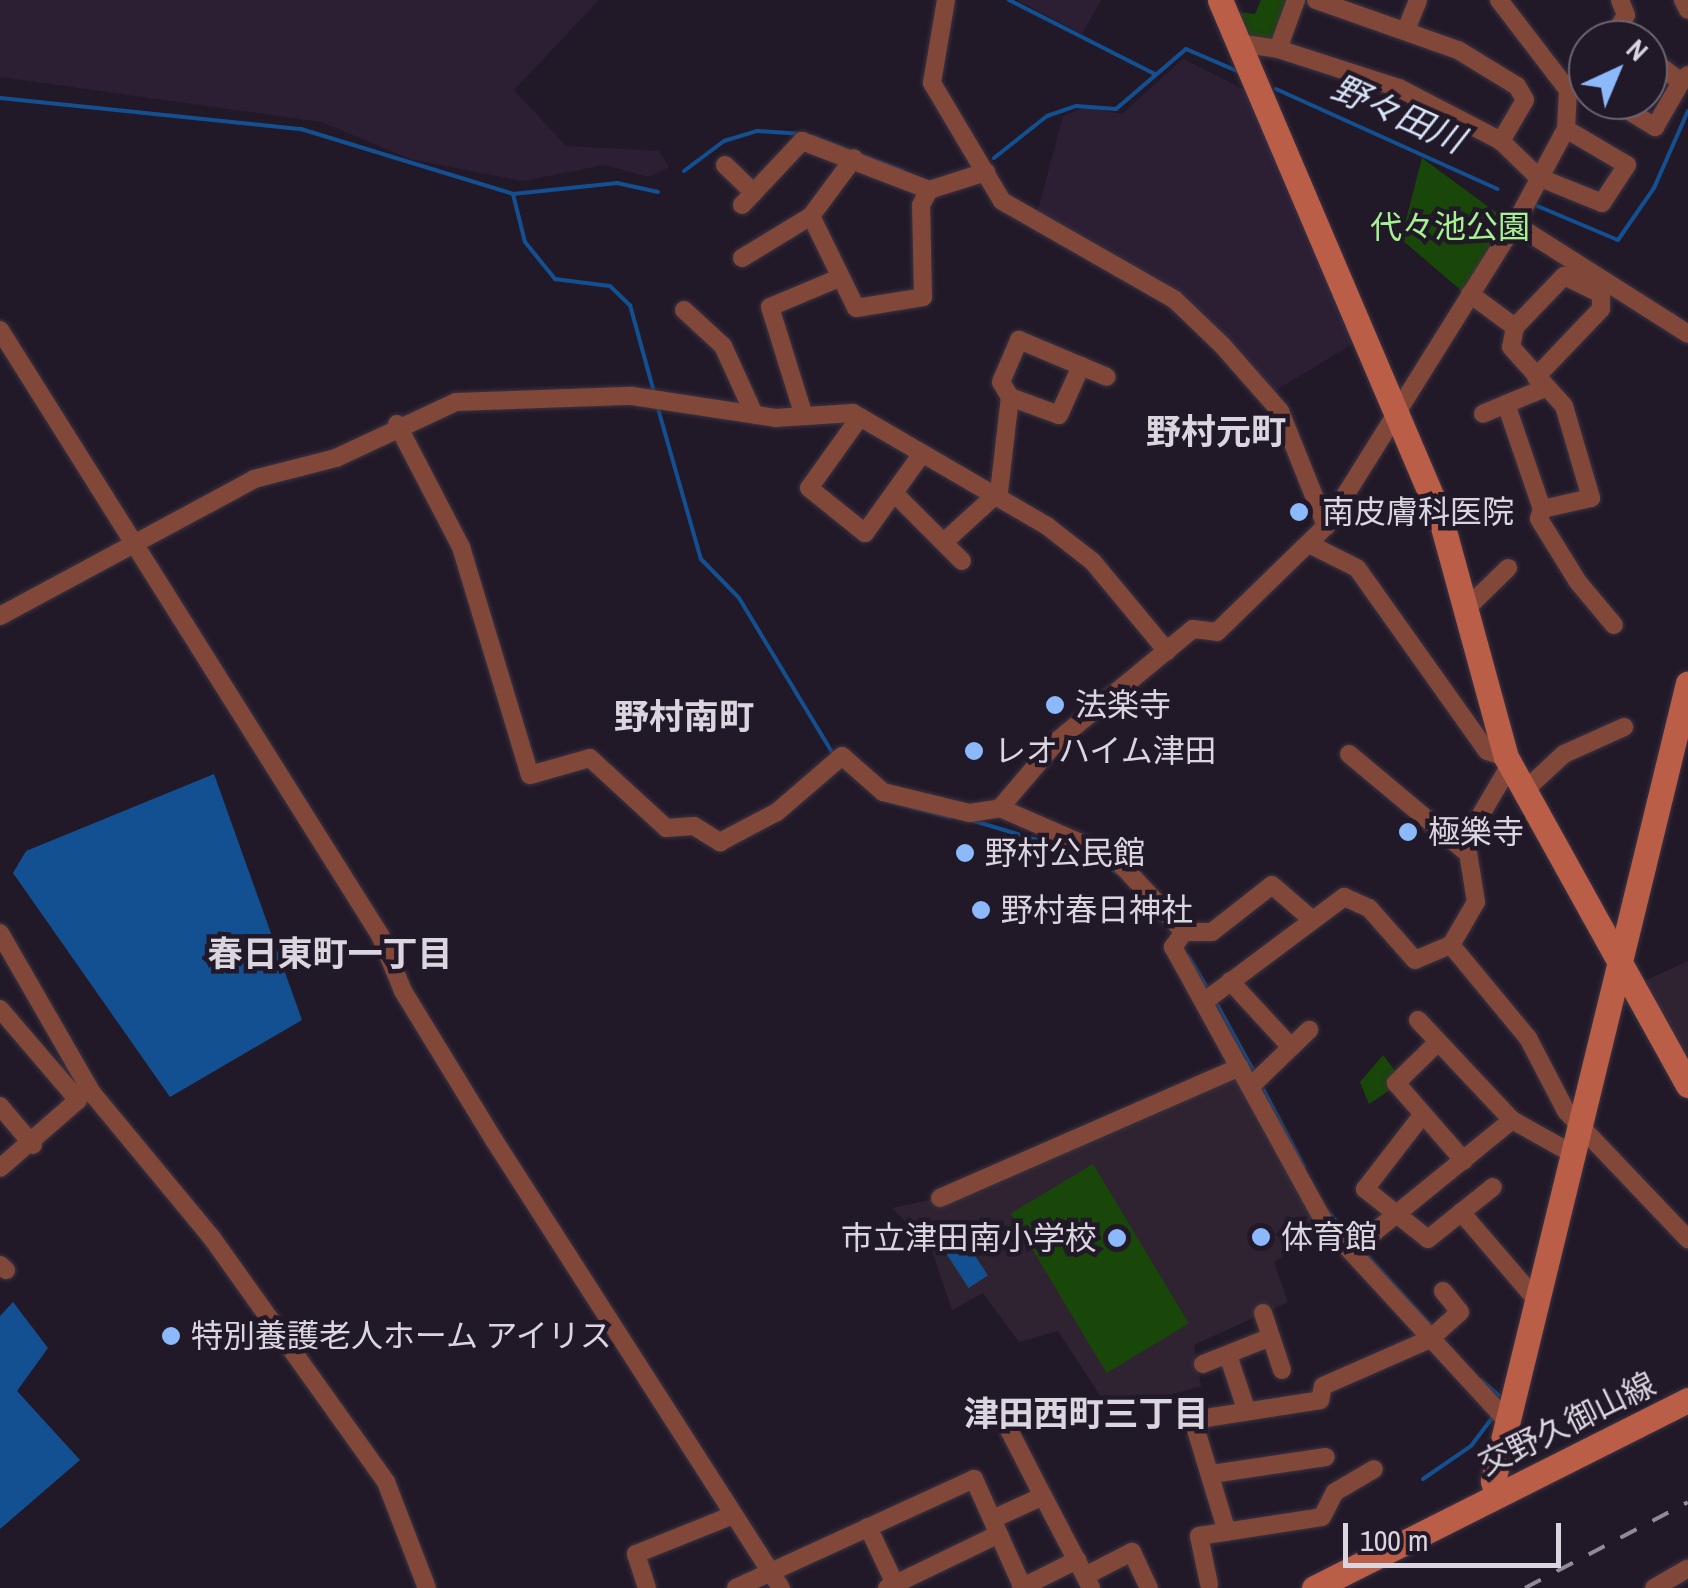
<!DOCTYPE html>
<html>
<head>
<meta charset="utf-8">
<style>
	body { margin:0 }
	#map { position:relative; width:1688px; height:1588px; overflow:hidden; background:#221928; font-family:"Archivo Narrow","Noto Sans JP",sans-serif }
	div>[style] { position:absolute }
	[style*='--x'] { left:calc(var(--x)*1px); top:calc(var(--y)*1px); width:calc(var(--w)*1px); rotate:calc(var(--a)*1deg) }
	.built>* { inset:0; background:#2c1f34 }
	.education>* { inset:0; background:#2f2331 }
	.green>* { inset:0; background:#194609; transform-origin:0 0 }
	.water>* { inset:0; background:#135091; transform-origin:0 0 }
	.stream>* { height:4px; margin:-2px; padding:0 2px; transform-origin:2px; border-radius:2px; background:#135091 }
	.roads { filter:drop-shadow(0 0 2px #3c3342) drop-shadow(0 0 2px #3c3342) }
	.street>* { height:18px; margin:-9px; padding:0 9px; transform-origin:9px; border-radius:9px; background:#814839 }
	.secondary>* { height:25px; margin:-12.5px; padding:0 12.5px; transform-origin:12.5px; border-radius:12.5px; background:#ba5e47 }
	.rail>* { height:4px; margin-top:-2px; transform-origin:0; background:repeating-linear-gradient(90deg,#928a96 0 18px,transparent 0 36px) }
	.dots>* { width:28px; height:28px; translate:-50% -50%; box-sizing:border-box; border:5px solid #221928; border-radius:50% }
	span { translate:-50% -50%; white-space:nowrap; text-align:center; line-height:1.15; -webkit-text-stroke:9px #221928; paint-order:stroke }
	.park-label { font-size:32px; color:#a5f390 }
	.poi-label { font-size:32px; color:#dbd5df }
	.left { translate:0 -50%; text-align:left }
	.right { translate:-100% -50%; text-align:right }
	.street-label { font-size:32px; color:#dbd5df }
	.water-label { font-size:35px; color:#d6e5f8; font-style:italic }
	.neighbourhood-label { font-size:35px; color:#dbd5df; font-weight:700 }
	.north { position:absolute; left:1568px; top:20px; width:100px; height:100px; box-sizing:border-box; background:#221928; border:2px solid #6c6471; border-radius:50%; rotate:44deg; font-size:28px; font-weight:700; line-height:40px; text-align:center; color:#dbd5df }
	.north::after { content:''; display:block; margin:auto; width:35px; height:45px; background:#8cb9fc; clip-path:polygon(50% 0,100% 100%,50% 72%,0 100%) }
	.scale { position:absolute; left:1343px; top:1523px; width:218px; height:45px; box-sizing:border-box; border:5px solid #dbd5df; border-top:0; padding-left:12px; font-size:30px; line-height:35px; white-space:nowrap; color:#dbd5df; -webkit-text-stroke:8px #221928; paint-order:stroke }
</style>
</head>
<body>
<div id="map">
	<div class="built">
		<i style="clip-path:polygon(0 0,599px 0,514px 90px,566px 146px,659px 151px,669px 167px,649px 177px,604px 165px,523px 181px,410px 159px,322px 122px,0 77px)"></i>
		<i style="clip-path:polygon(1017px 0,1101px 0,1082px 34px)"></i>
		<i style="clip-path:polygon(1183px 59px,1249px 92px,1359px 340px,1273px 392px,1164px 282px,1035px 221px,1063px 116px,1084px 107px,1122px 114px)"></i>
	</div>
	<div class="education">
		<i style="clip-path:polygon(1688px 961px,1688px 1068px,1638px 984px)"></i>
		<i style="clip-path:polygon(1240px 1067px,1330px 1228px,1274px 1262px,1288px 1302px,1194px 1345px,1201px 1386px,1111px 1412px,1058px 1331px,1019px 1342px,983px 1293px,952px 1310px,931px 1248px,892px 1208px,940px 1198px)"></i>
	</div>
	<div class="green">
		<i style="clip-path:polygon(1261px 0,1290px 0,1275px 40px,1242px 38px,1235px 12px,1255px 14px)"></i>
		<i style="clip-path:polygon(1422px 158px,1505px 219px,1464px 293px,1401px 239px)"></i>
		<i style="clip-path:polygon(1383px 1055px,1396px 1072px,1393px 1088px,1369px 1104px,1360px 1082px)"></i>
		<i style="left:1093px;top:1164px;width:186px;height:96px;rotate:59deg"></i>
	</div>
	<div class="water">
		<i style="clip-path:polygon(214px 774px,302px 1020px,170px 1097px,13px 873px,26px 851px)"></i>
		<i style="left:959px;top:1231px;width:53px;height:23px;rotate:57deg"></i>
		<i style="clip-path:polygon(13px 1302px,48px 1348px,17px 1391px,80px 1460px,0 1529px,0 1316px)"></i>
	</div>
	<div class="stream">
		<i style="--x:1009;--y:0;--w:164;--a:26.9"></i>
		<i style="--x:1276;--y:89;--w:243;--a:24.3"></i>
		<i style="--x:0;--y:98;--w:303;--a:5.9"></i>
		<i style="--x:301;--y:129;--w:222;--a:17"></i>
		<i style="--x:513;--y:194;--w:105;--a:-6"></i>
		<i style="--x:617;--y:183;--w:42;--a:12.4"></i>
		<i style="--x:814;--y:137;--w:95;--a:20.9"></i>
		<i style="--x:994;--y:158;--w:68;--a:-38.4"></i>
		<i style="--x:1047;--y:116;--w:31;--a:-19"></i>
		<i style="--x:1076;--y:106;--w:40;--a:4.3"></i>
		<i style="--x:1116;--y:109;--w:92;--a:-40.6"></i>
		<i style="--x:1186;--y:49;--w:56;--a:23.3"></i>
		<i style="--x:684;--y:171;--w:50;--a:-36.9"></i>
		<i style="--x:724;--y:141;--w:34;--a:-17"></i>
		<i style="--x:757;--y:131;--w:47;--a:3.7"></i>
		<i style="--x:513;--y:194;--w:49;--a:76"></i>
		<i style="--x:525;--y:242;--w:48;--a:51"></i>
		<i style="--x:555;--y:279;--w:55;--a:7.3"></i>
		<i style="--x:610;--y:286;--w:28;--a:44"></i>
		<i style="--x:630;--y:305;--w:94;--a:74.6"></i>
		<i style="--x:1535;--y:205;--w:90;--a:22.9"></i>
		<i style="--x:1618;--y:240;--w:63;--a:-55.3"></i>
		<i style="--x:1654;--y:188;--w:84;--a:-66.2"></i>
		<i style="--x:657;--y:405;--w:160;--a:74.1"></i>
		<i style="--x:701;--y:559;--w:54;--a:45.7"></i>
		<i style="--x:739;--y:598;--w:186;--a:58.9"></i>
		<i style="--x:888;--y:801;--w:64;--a:14.5"></i>
		<i style="--x:974;--y:821;--w:115;--a:16.7"></i>
		<i style="--x:1097;--y:859;--w:25;--a:34"></i>
		<i style="--x:1188;--y:956;--w:41;--a:59"></i>
		<i style="--x:1214;--y:999;--w:85;--a:61.3"></i>
		<i style="--x:1262;--y:1087;--w:90;--a:62.3"></i>
		<i style="--x:1327;--y:1211;--w:40;--a:48"></i>
		<i style="--x:1360;--y:1248;--w:110;--a:47.6"></i>
		<i style="--x:1481;--y:1380;--w:30;--a:41"></i>
		<i style="--x:1423;--y:1479;--w:58;--a:-34.5"></i>
		<i style="--x:1471;--y:1446;--w:36;--a:-53"></i>
	</div>
	<div class="roads">
		<div class="street">
			<i style="--x:946;--y:0;--w:84;--a:99.6"></i>
			<i style="--x:932;--y:83;--w:137;--a:59.3"></i>
			<i style="--x:1002;--y:201;--w:198;--a:29.7"></i>
			<i style="--x:1174;--y:299;--w:66;--a:43.8"></i>
			<i style="--x:1222;--y:345;--w:88;--a:48.7"></i>
			<i style="--x:1280;--y:411;--w:124;--a:68.2"></i>
			<i style="--x:1296;--y:0;--w:52;--a:110.2"></i>
			<i style="--x:1278;--y:49;--w:127;--a:17.9"></i>
			<i style="--x:1399;--y:88;--w:115;--a:27.5"></i>
			<i style="--x:1501;--y:141;--w:52;--a:44.2"></i>
			<i style="--x:1538;--y:177;--w:69;--a:22.1"></i>
			<i style="--x:1602;--y:203;--w:45;--a:-56.7"></i>
			<i style="--x:1627;--y:165;--w:71;--a:-149.5"></i>
			<i style="--x:1316;--y:0;--w:151;--a:19.4"></i>
			<i style="--x:1458;--y:50;--w:69;--a:31.4"></i>
			<i style="--x:1517;--y:86;--w:16;--a:60"></i>
			<i style="--x:1525;--y:100;--w:48;--a:120.3"></i>
			<i style="--x:1499;--y:0;--w:113;--a:52.5"></i>
			<i style="--x:1683;--y:0;--w:11;--a:63"></i>
			<i style="--x:1406;--y:30;--w:32;--a:-68"></i>
			<i style="--x:1611;--y:40;--w:29;--a:-59"></i>
			<i style="--x:1626;--y:15;--w:16;--a:-112"></i>
			<i style="--x:1238;--y:43;--w:40;--a:8.5"></i>
			<i style="--x:1648;--y:57;--w:41;--a:37.1"></i>
			<i style="--x:1681;--y:82;--w:10;--a:-45"></i>
			<i style="--x:1611;--y:100;--w:52;--a:31.5"></i>
			<i style="--x:1655;--y:127;--w:52;--a:-60"></i>
			<i style="--x:725;--y:165;--w:40;--a:44"></i>
			<i style="--x:742;--y:205;--w:88;--a:-46.8"></i>
			<i style="--x:802;--y:141;--w:136;--a:21.1"></i>
			<i style="--x:811;--y:216;--w:102;--a:63.9"></i>
			<i style="--x:856;--y:308;--w:68;--a:-9.3"></i>
			<i style="--x:923;--y:297;--w:92;--a:-91.2"></i>
			<i style="--x:921;--y:205;--w:17;--a:-62"></i>
			<i style="--x:929;--y:190;--w:60;--a:-17.5"></i>
			<i style="--x:1515;--y:224;--w:205;--a:32.4"></i>
			<i style="--x:742;--y:258;--w:81;--a:-31.3"></i>
			<i style="--x:811;--y:216;--w:72;--a:-53.4"></i>
			<i style="--x:1470;--y:294;--w:56;--a:36.3"></i>
			<i style="--x:1515;--y:327;--w:20;--a:101"></i>
			<i style="--x:1511;--y:347;--w:79;--a:48.1"></i>
			<i style="--x:1564;--y:406;--w:96;--a:73.6"></i>
			<i style="--x:1591;--y:498;--w:50;--a:167.3"></i>
			<i style="--x:1542;--y:509;--w:111;--a:-108.9"></i>
			<i style="--x:1506;--y:404;--w:25;--a:157"></i>
			<i style="--x:684;--y:310;--w:53;--a:42.7"></i>
			<i style="--x:723;--y:346;--w:75;--a:65.5"></i>
			<i style="--x:1515;--y:327;--w:71;--a:-46.1"></i>
			<i style="--x:1564;--y:276;--w:41;--a:25.9"></i>
			<i style="--x:1601;--y:294;--w:15;--a:90"></i>
			<i style="--x:1601;--y:309;--w:94;--a:133.7"></i>
			<i style="--x:0;--y:330;--w:714;--a:57.87"></i>
			<i style="--x:380;--y:935;--w:61;--a:67.7"></i>
			<i style="--x:403;--y:991;--w:175;--a:58.6"></i>
			<i style="--x:494;--y:1140;--w:532;--a:57.36"></i>
			<i style="--x:1010;--y:397;--w:52;--a:20.2"></i>
			<i style="--x:1059;--y:415;--w:54;--a:-65.8"></i>
			<i style="--x:1506;--y:404;--w:42;--a:-22.3"></i>
			<i style="--x:803;--y:413;--w:111;--a:-107.3"></i>
			<i style="--x:770;--y:307;--w:75;--a:-22.8"></i>
			<i style="--x:860;--y:417;--w:87;--a:125.7"></i>
			<i style="--x:809;--y:488;--w:72;--a:38.8"></i>
			<i style="--x:865;--y:533;--w:96;--a:-54.3"></i>
			<i style="--x:397;--y:424;--w:139;--a:62.5"></i>
			<i style="--x:461;--y:547;--w:238;--a:73.2"></i>
			<i style="--x:530;--y:775;--w:62;--a:-15.8"></i>
			<i style="--x:590;--y:758;--w:103;--a:42.6"></i>
			<i style="--x:666;--y:828;--w:28;--a:-4"></i>
			<i style="--x:694;--y:826;--w:31;--a:32"></i>
			<i style="--x:720;--y:842;--w:64;--a:-27.8"></i>
			<i style="--x:777;--y:812;--w:86;--a:-40.7"></i>
			<i style="--x:842;--y:756;--w:55;--a:41.3"></i>
			<i style="--x:883;--y:792;--w:89;--a:13.6"></i>
			<i style="--x:970;--y:813;--w:30;--a:-9"></i>
			<i style="--x:1000;--y:808;--w:125;--a:23.5"></i>
			<i style="--x:1115;--y:858;--w:101;--a:47"></i>
			<i style="--x:1184;--y:932;--w:19;--a:126"></i>
			<i style="--x:1173;--y:947;--w:315;--a:61.2"></i>
			<i style="--x:1325;--y:1223;--w:272;--a:47.4"></i>
			<i style="--x:894;--y:493;--w:96;--a:45"></i>
			<i style="--x:1542;--y:509;--w:10;--a:107"></i>
			<i style="--x:1539;--y:519;--w:74;--a:58.2"></i>
			<i style="--x:1578;--y:582;--w:56;--a:50.1"></i>
			<i style="--x:944;--y:542;--w:74;--a:-42.3"></i>
			<i style="--x:999;--y:492;--w:96;--a:-83.4"></i>
			<i style="--x:1010;--y:397;--w:17;--a:-121"></i>
			<i style="--x:1001;--y:382;--w:46;--a:-66.8"></i>
			<i style="--x:1019;--y:340;--w:95;--a:22.8"></i>
			<i style="--x:1309;--y:544;--w:54;--a:26.6"></i>
			<i style="--x:1357;--y:568;--w:224;--a:54.6"></i>
			<i style="--x:1487;--y:751;--w:20;--a:18"></i>
			<i style="--x:1468;--y:607;--w:56;--a:-44.3"></i>
			<i style="--x:0;--y:616;--w:289;--a:-28.3"></i>
			<i style="--x:254;--y:479;--w:85;--a:-14.4"></i>
			<i style="--x:336;--y:458;--w:132;--a:-25"></i>
			<i style="--x:456;--y:402;--w:176;--a:-2"></i>
			<i style="--x:632;--y:396;--w:145;--a:8.7"></i>
			<i style="--x:775;--y:418;--w:78;--a:-3.7"></i>
			<i style="--x:853;--y:413;--w:225;--a:30.2"></i>
			<i style="--x:1047;--y:526;--w:58;--a:38"></i>
			<i style="--x:1093;--y:562;--w:116;--a:50.3"></i>
			<i style="--x:1349;--y:754;--w:151;--a:39.9"></i>
			<i style="--x:1522;--y:793;--w:57;--a:-42.9"></i>
			<i style="--x:1564;--y:754;--w:66;--a:-24.2"></i>
			<i style="--x:1000;--y:808;--w:88;--a:-49.6"></i>
			<i style="--x:1057;--y:741;--w:176;--a:-39.5"></i>
			<i style="--x:1193;--y:629;--w:24;--a:7"></i>
			<i style="--x:1217;--y:632;--w:152;--a:-44.2"></i>
			<i style="--x:1326;--y:526;--w:356;--a:-58"></i>
			<i style="--x:1515;--y:224;--w:108;--a:-61.8"></i>
			<i style="--x:1566;--y:129;--w:39;--a:-87"></i>
			<i style="--x:1568;--y:90;--w:29;--a:-46"></i>
			<i style="--x:1184;--y:932;--w:28;--a:0"></i>
			<i style="--x:1212;--y:932;--w:76;--a:-38.1"></i>
			<i style="--x:1272;--y:885;--w:49;--a:40.9"></i>
			<i style="--x:0;--y:933;--w:185;--a:60.1"></i>
			<i style="--x:92;--y:1093;--w:188;--a:50.4"></i>
			<i style="--x:212;--y:1238;--w:300;--a:54.5"></i>
			<i style="--x:386;--y:1482;--w:114;--a:68.9"></i>
			<i style="--x:1451;--y:945;--w:121;--a:50.4"></i>
			<i style="--x:1528;--y:1038;--w:82;--a:62.5"></i>
			<i style="--x:1566;--y:1111;--w:177;--a:46.4"></i>
			<i style="--x:1230;--y:981;--w:90;--a:47.3"></i>
			<i style="--x:1205;--y:1001;--w:174;--a:-36.8"></i>
			<i style="--x:1344;--y:897;--w:27;--a:24"></i>
			<i style="--x:1369;--y:908;--w:69;--a:48.5"></i>
			<i style="--x:1415;--y:960;--w:39;--a:-23"></i>
			<i style="--x:1451;--y:945;--w:50;--a:-59.8"></i>
			<i style="--x:1476;--y:902;--w:63;--a:-99.2"></i>
			<i style="--x:1466;--y:840;--w:87;--a:-59.6"></i>
			<i style="--x:0;--y:1009;--w:120;--a:49.4"></i>
			<i style="--x:78;--y:1100;--w:103;--a:138.9"></i>
			<i style="--x:1418;--y:1020;--w:137;--a:46.8"></i>
			<i style="--x:1512;--y:1120;--w:72;--a:29.1"></i>
			<i style="--x:1438;--y:1042;--w:59;--a:135.7"></i>
			<i style="--x:1396;--y:1083;--w:103;--a:48.9"></i>
			<i style="--x:1251;--y:1086;--w:81;--a:-44"></i>
			<i style="--x:0;--y:1106;--w:51;--a:49.8"></i>
			<i style="--x:1423;--y:1114;--w:95;--a:127.7"></i>
			<i style="--x:1365;--y:1189;--w:80;--a:38.4"></i>
			<i style="--x:1428;--y:1239;--w:83;--a:-38.7"></i>
			<i style="--x:940;--y:1198;--w:327;--a:-23.6"></i>
			<i style="--x:1461;--y:1212;--w:120;--a:49.4"></i>
			<i style="--x:1351;--y:1251;--w:208;--a:-39.1"></i>
			<i style="--x:0;--y:1265;--w:8;--a:40"></i>
			<i style="--x:1263;--y:1313;--w:60;--a:71.6"></i>
			<i style="--x:1228;--y:1355;--w:54;--a:71.6"></i>
			<i style="--x:1203;--y:1364;--w:73;--a:-21.7"></i>
			<i style="--x:1008;--y:1428;--w:76;--a:62.8"></i>
			<i style="--x:1212;--y:1474;--w:115;--a:-8.5"></i>
			<i style="--x:993;--y:1519;--w:55;--a:-24.7"></i>
			<i style="--x:1043;--y:1496;--w:104;--a:62.4"></i>
			<i style="--x:868;--y:1527;--w:68;--a:64.6"></i>
			<i style="--x:1227;--y:1532;--w:117;--a:-106.9"></i>
			<i style="--x:1193;--y:1420;--w:129;--a:-8.9"></i>
			<i style="--x:1320;--y:1400;--w:14;--a:-78"></i>
			<i style="--x:1323;--y:1386;--w:117;--a:-23.7"></i>
			<i style="--x:1430;--y:1339;--w:40;--a:-42"></i>
			<i style="--x:1460;--y:1312;--w:27;--a:-129"></i>
			<i style="--x:1085;--y:1576;--w:53;--a:-27.1"></i>
			<i style="--x:1132;--y:1552;--w:40;--a:65"></i>
			<i style="--x:1209;--y:1584;--w:49;--a:-101.8"></i>
			<i style="--x:1199;--y:1536;--w:124;--a:-8.8"></i>
			<i style="--x:1322;--y:1517;--w:28;--a:-63"></i>
			<i style="--x:1335;--y:1492;--w:45;--a:-30.5"></i>
			<i style="--x:647;--y:1588;--w:36;--a:-108"></i>
			<i style="--x:636;--y:1554;--w:105;--a:-21.9"></i>
			<i style="--x:736;--y:1588;--w:262;--a:-24.6"></i>
			<i style="--x:974;--y:1479;--w:120;--a:65.8"></i>
			<i style="--x:887;--y:1588;--w:124;--a:-25.7"></i>
			<i style="--x:1021;--y:1588;--w:63;--a:-26.6"></i>
			<i style="--x:1654;--y:1588;--w:39;--a:-30"></i>
		</div>
		<div class="secondary">
			<i style="--x:1220;--y:0;--w:561;--a:66.91"></i>
			<i style="--x:1440;--y:516;--w:250;--a:74.7"></i>
			<i style="--x:1506;--y:757;--w:375;--a:61"></i>
			<i style="--x:1497;--y:1495;--w:15;--a:-106"></i>
			<i style="--x:1493;--y:1481;--w:821;--a:-76.27"></i>
			<i style="--x:1314;--y:1588;--w:419;--a:-26.7"></i>
		</div>
	</div>
	<div class="rail">
		<i style="--x:1525;--y:1588;--w:184;--a:-27.8"></i>
	</div>
	<div class="dots">
		<i style="left:1299px;top:512px;background:#8cb9fc"></i>
		<i style="left:1055px;top:705px;background:#8cb9fc"></i>
		<i style="left:974px;top:751px;background:#8cb9fc"></i>
		<i style="left:1408px;top:832px;background:#8cb9fc"></i>
		<i style="left:965px;top:853px;background:#8cb9fc"></i>
		<i style="left:981px;top:910px;background:#8cb9fc"></i>
		<i style="left:1261px;top:1237px;background:#8cb9fc"></i>
		<i style="left:1117px;top:1238px;background:#8cb9fc"></i>
		<i style="left:171px;top:1336px;background:#8cb9fc"></i>
	</div>
	<div class="park-label">
		<span style="left:1450px;top:227px">代々池公園</span>
	</div>
	<div class="poi-label">
		<span class="left" style="left:1322px;top:512px">南皮膚科医院</span>
		<span class="left" style="left:1075px;top:705px">法楽寺</span>
		<span class="left" style="left:994px;top:751px">レオハイム津田</span>
		<span class="left" style="left:1428px;top:832px">極樂寺</span>
		<span class="left" style="left:985px;top:853px">野村公民館</span>
		<span class="left" style="left:1001px;top:910px">野村春日神社</span>
		<span class="left" style="left:1281px;top:1237px">体育館</span>
		<span class="right" style="left:1097px;top:1238px">市立津田南小学校</span>
		<span class="left" style="left:191px;top:1336px">特別養護老人ホーム アイリス</span>
	</div>
	<div class="street-label">
		<span style="left:1567px;top:1424px;rotate:-26deg">交野久御山線</span>
	</div>
	<div class="water-label">
		<span style="left:1398px;top:114px;rotate:24deg">野々田川</span>
	</div>
	<div class="neighbourhood-label">
		<span style="left:1216px;top:432px">野村元町</span>
		<span style="left:684px;top:717px">野村南町</span>
		<span style="left:330px;top:954px">春日東町一丁目</span>
		<span style="left:1086px;top:1414px">津田西町三丁目</span>
	</div>
	<div class="north">N</div>
	<div class="scale">100 m</div>
</div>
</body>
</html>
